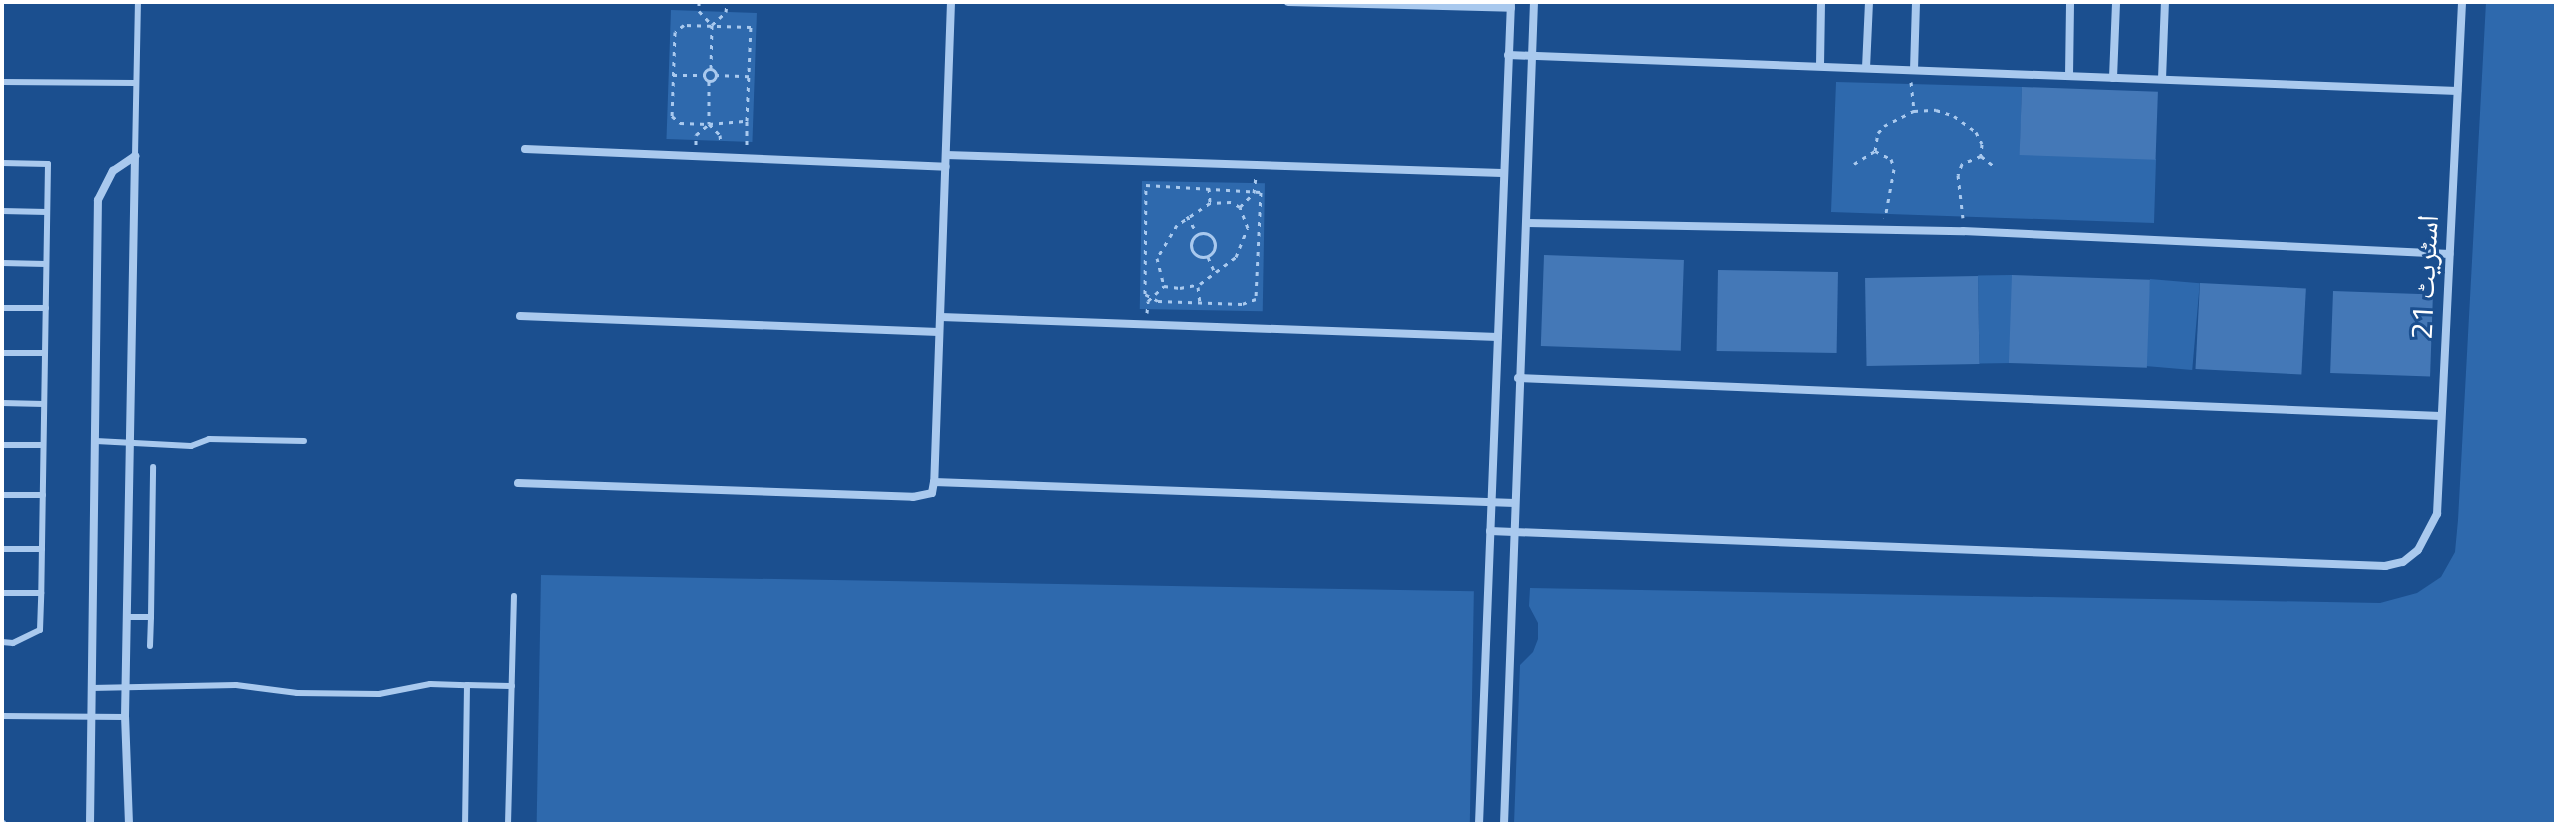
<!DOCTYPE html>
<html>
<head>
<meta charset="utf-8">
<style>
	body { margin:0 }
	#map { position:relative; width:2558px; height:826px; overflow:hidden; background:#1b4f8f; font-family:"Titillium Web","Noto Naskh Arabic",sans-serif }
	div>[style] { position:absolute }
	[style*='--x'] { left:calc(var(--x)*1px); top:calc(var(--y)*1px); width:calc(var(--w)*1px); rotate:calc(var(--a)*1deg) }
	.green>* { inset:0; background:#2e69ad; transform-origin:0 0 }
	.building>* { inset:0; background:#4478b7; transform-origin:0 0 }
	.path>* { height:3px; margin-top:-1.5px; transform-origin:0; background:repeating-linear-gradient(90deg,#a9c9ee 0 4px,transparent 0 10px) }
	.path>.ring { margin:-1.5px; padding:0; box-sizing:content-box; background:none; border:3px solid #a9c9ee; border-radius:50% }
	.lane>* { height:6px; margin:-3px; padding:0 3px; transform-origin:3px; border-radius:3px; background:#a9c9ee }
	.street>* { height:8px; margin:-4px; padding:0 4px; transform-origin:4px; border-radius:4px; background:#a9c9ee }
	span { translate:-50% -50%; white-space:nowrap; text-align:center; line-height:1.15; -webkit-text-stroke:6px #1b4f8f; paint-order:stroke }
	.street-label { font-size:30px; color:#fff }
	.frame { position:absolute; inset:0; border:4px solid #fff; pointer-events:none }
</style>
</head>
<body>
<div id="map">
	<div class="green">
		<i style="clip-path:polygon(2486px 2px,2556px 2px,2556px 824px,1514px 824px,1520px 665px,1533px 652px,1538px 639px,1538px 623px,1529px 606px,1530px 588px,2380px 603px,2417px 593px,2441px 577px,2455px 552px,2458px 520px)"></i>
		<i style="left:671px;top:10px;width:86px;height:129px;rotate:2deg"></i>
		<i style="clip-path:polygon(1836px 82px,2022px 87px,2020px 154px,2156px 159px,2154px 223px,1831px 212px)"></i>
		<i style="left:1142px;top:181px;width:123px;height:128px;rotate:1deg"></i>
		<i style="left:2012px;top:275px;width:88px;height:34px;rotate:89deg"></i>
		<i style="left:2150px;top:279px;width:50px;height:87px;rotate:5deg"></i>
		<i style="left:541px;top:575px;width:933px;height:249px;rotate:1deg"></i>
	</div>
	<div class="building">
		<i style="left:2022px;top:87px;width:136px;height:68px;rotate:2deg"></i>
		<i style="left:1544px;top:255px;width:140px;height:91px;rotate:2deg"></i>
		<i style="left:1718px;top:270px;width:120px;height:81px;rotate:1deg"></i>
		<i style="left:2012px;top:275px;width:138px;height:88px;rotate:2deg"></i>
		<i style="left:1978px;top:276px;width:88px;height:113px;rotate:89deg"></i>
		<i style="left:2200px;top:283px;width:106px;height:86px;rotate:3deg"></i>
		<i style="left:2333px;top:291px;width:100px;height:82px;rotate:2deg"></i>
	</div>
	<div class="path">
		<i style="--x:699;--y:2;--w:9;--a:90"></i>
		<i style="--x:699;--y:11;--w:19;--a:47"></i>
		<i style="--x:712;--y:25;--w:44;--a:91.3"></i>
		<i style="--x:712;--y:25;--w:19;--a:-43"></i>
		<i style="--x:726;--y:12;--w:10;--a:-84"></i>
		<i class="ring" style="left:704px;top:69px;width:9px;height:9px"></i>
		<i style="--x:673;--y:75;--w:32;--a:0"></i>
		<i style="--x:715;--y:75;--w:34;--a:2"></i>
		<i style="--x:709;--y:81;--w:43;--a:90"></i>
		<i style="--x:709;--y:124;--w:16;--a:45"></i>
		<i style="--x:720;--y:135;--w:9;--a:84"></i>
		<i style="--x:1911;--y:82;--w:29;--a:84"></i>
		<i style="--x:1914;--y:111;--w:22;--a:-3"></i>
		<i style="--x:1936;--y:110;--w:19;--a:18"></i>
		<i style="--x:1954;--y:116;--w:27;--a:36"></i>
		<i style="--x:1976;--y:132;--w:13;--a:63"></i>
		<i style="--x:1982;--y:144;--w:12;--a:95"></i>
		<i style="--x:1981;--y:156;--w:21;--a:157"></i>
		<i style="--x:1962;--y:164;--w:12;--a:110"></i>
		<i style="--x:1958;--y:175;--w:43;--a:83.4"></i>
		<i style="--x:696;--y:145;--w:10;--a:-90"></i>
		<i style="--x:696;--y:135;--w:17;--a:-40"></i>
		<i style="--x:709;--y:124;--w:38;--a:-5"></i>
		<i style="--x:747;--y:121;--w:94;--a:-87.6"></i>
		<i style="--x:751;--y:27;--w:67;--a:-178.3"></i>
		<i style="--x:684;--y:25;--w:11;--a:142"></i>
		<i style="--x:675;--y:32;--w:84;--a:92"></i>
		<i style="--x:672;--y:116;--w:11;--a:41"></i>
		<i style="--x:680;--y:123;--w:29;--a:2"></i>
		<i style="--x:747;--y:145;--w:24;--a:-90"></i>
		<i style="--x:1875;--y:151;--w:18;--a:27"></i>
		<i style="--x:1891;--y:159;--w:10;--a:73"></i>
		<i style="--x:1894;--y:169;--w:50;--a:100.4"></i>
		<i style="--x:1981;--y:156;--w:18;--a:38"></i>
		<i style="--x:1854;--y:164;--w:25;--a:-32"></i>
		<i style="--x:1875;--y:151;--w:18;--a:-81"></i>
		<i style="--x:1878;--y:133;--w:9;--a:-49"></i>
		<i style="--x:1884;--y:126;--w:34;--a:-27"></i>
		<i style="--x:1146;--y:185;--w:115;--a:3.5"></i>
		<i style="--x:1261;--y:192;--w:107;--a:92.7"></i>
		<i style="--x:1256;--y:299;--w:15;--a:160"></i>
		<i style="--x:1242;--y:304;--w:84;--a:-178"></i>
		<i style="--x:1158;--y:301;--w:15;--a:-152"></i>
		<i style="--x:1145;--y:294;--w:109;--a:-89.5"></i>
		<i style="--x:1209;--y:188;--w:15;--a:86"></i>
		<i style="--x:1240;--y:207;--w:20;--a:-45"></i>
		<i style="--x:1254;--y:193;--w:17;--a:-83"></i>
		<i style="--x:1187;--y:216;--w:20;--a:60"></i>
		<i class="ring" style="left:1191px;top:233px;width:21px;height:21px"></i>
		<i style="--x:1208;--y:257;--w:17;--a:66"></i>
		<i style="--x:1198;--y:287;--w:16;--a:83"></i>
		<i style="--x:1147;--y:313;--w:12;--a:-85"></i>
		<i style="--x:1148;--y:301;--w:22;--a:-43"></i>
		<i style="--x:1164;--y:286;--w:16;--a:7"></i>
		<i style="--x:1180;--y:288;--w:20;--a:-11"></i>
		<i style="--x:1200;--y:284;--w:45;--a:-36.9"></i>
		<i style="--x:1236;--y:257;--w:31;--a:-68"></i>
		<i style="--x:1248;--y:228;--w:22;--a:-111"></i>
		<i style="--x:1240;--y:207;--w:10;--a:-151"></i>
		<i style="--x:1231;--y:202;--w:21;--a:177"></i>
		<i style="--x:1210;--y:203;--w:40;--a:146"></i>
		<i style="--x:1177;--y:225;--w:39;--a:121"></i>
		<i style="--x:1157;--y:258;--w:29;--a:76"></i>
	</div>
	<div class="lane">
		<i style="--x:2;--y:82;--w:134;--a:0.4"></i>
		<i style="--x:135;--y:156;--w:154;--a:-88.9"></i>
		<i style="--x:2;--y:163;--w:46;--a:1.2"></i>
		<i style="--x:48;--y:164;--w:429;--a:90.9"></i>
		<i style="--x:41;--y:593;--w:39;--a:180"></i>
		<i style="--x:2;--y:211;--w:45;--a:1.3"></i>
		<i style="--x:2;--y:263;--w:44;--a:1.3"></i>
		<i style="--x:2;--y:308;--w:44;--a:0"></i>
		<i style="--x:2;--y:353;--w:43;--a:0"></i>
		<i style="--x:2;--y:403;--w:42;--a:1.4"></i>
		<i style="--x:96;--y:441;--w:95;--a:3"></i>
		<i style="--x:191;--y:446;--w:19;--a:-21"></i>
		<i style="--x:209;--y:439;--w:95;--a:1.2"></i>
		<i style="--x:2;--y:445;--w:41;--a:0"></i>
		<i style="--x:2;--y:495;--w:41;--a:0"></i>
		<i style="--x:2;--y:549;--w:40;--a:0"></i>
		<i style="--x:128;--y:617;--w:23;--a:0"></i>
		<i style="--x:151;--y:617;--w:150;--a:-89.2"></i>
		<i style="--x:2;--y:642;--w:11;--a:5"></i>
		<i style="--x:13;--y:643;--w:30;--a:-26"></i>
		<i style="--x:40;--y:630;--w:37;--a:-88"></i>
		<i style="--x:150;--y:646;--w:29;--a:-88"></i>
		<i style="--x:467;--y:685;--w:45;--a:1.3"></i>
		<i style="--x:91;--y:688;--w:145;--a:-1.2"></i>
		<i style="--x:236;--y:685;--w:62;--a:7.5"></i>
		<i style="--x:297;--y:693;--w:82;--a:0.7"></i>
		<i style="--x:379;--y:694;--w:52;--a:-11.1"></i>
		<i style="--x:430;--y:684;--w:37;--a:2"></i>
		<i style="--x:467;--y:685;--w:139;--a:90.8"></i>
		<i style="--x:2;--y:716;--w:123;--a:0.5"></i>
		<i style="--x:3;--y:824;--w:1;--a:-90"></i>
		<i style="--x:508;--y:824;--w:228;--a:-88.5"></i>
	</div>
	<div class="street">
		<i style="--x:951;--y:2;--w:480;--a:92"></i>
		<i style="--x:934;--y:482;--w:581;--a:2.07"></i>
		<i style="--x:1288;--y:2;--w:223;--a:1.5"></i>
		<i style="--x:1508;--y:55;--w:950;--a:2.17"></i>
		<i style="--x:1820;--y:66;--w:64;--a:-89.1"></i>
		<i style="--x:1866;--y:68;--w:66;--a:-87.4"></i>
		<i style="--x:1914;--y:70;--w:68;--a:-88.3"></i>
		<i style="--x:2069;--y:76;--w:74;--a:-89.2"></i>
		<i style="--x:2113;--y:78;--w:76;--a:-87.7"></i>
		<i style="--x:2162;--y:79;--w:77;--a:-87.8"></i>
		<i style="--x:525;--y:149;--w:421;--a:2.4"></i>
		<i style="--x:946;--y:155;--w:556;--a:1.85"></i>
		<i style="--x:1527;--y:223;--w:436;--a:1.1"></i>
		<i style="--x:1963;--y:231;--w:487;--a:2.7"></i>
		<i style="--x:520;--y:316;--w:419;--a:2.2"></i>
		<i style="--x:941;--y:317;--w:557;--a:2.06"></i>
		<i style="--x:1518;--y:378;--w:923;--a:2.36"></i>
		<i style="--x:518;--y:483;--w:395;--a:2"></i>
		<i style="--x:913;--y:497;--w:19;--a:-12"></i>
		<i style="--x:932;--y:493;--w:11;--a:-80"></i>
		<i style="--x:1490;--y:531;--w:896;--a:2.24"></i>
		<i style="--x:2385;--y:566;--w:18;--a:-13"></i>
		<i style="--x:2403;--y:562;--w:19;--a:-39"></i>
		<i style="--x:2418;--y:550;--w:41;--a:-62.2"></i>
		<i style="--x:2437;--y:514;--w:513;--a:-87.2"></i>
		<i style="--x:90;--y:824;--w:624;--a:-89.27"></i>
		<i style="--x:98;--y:200;--w:33;--a:-63"></i>
		<i style="--x:113;--y:171;--w:27;--a:-34"></i>
		<i style="--x:129;--y:824;--w:107;--a:-92.1"></i>
		<i style="--x:125;--y:717;--w:561;--a:-88.98"></i>
		<i style="--x:1479;--y:824;--w:823;--a:-87.77"></i>
		<i style="--x:1504;--y:824;--w:823;--a:-87.91"></i>
	</div>
	<div class="street-label">
		<span style="left:2424px;top:277px;rotate:-87deg">اسٹریٹ 21</span>
	</div>
	<div class="frame"></div>
</div>
</body>
</html>
